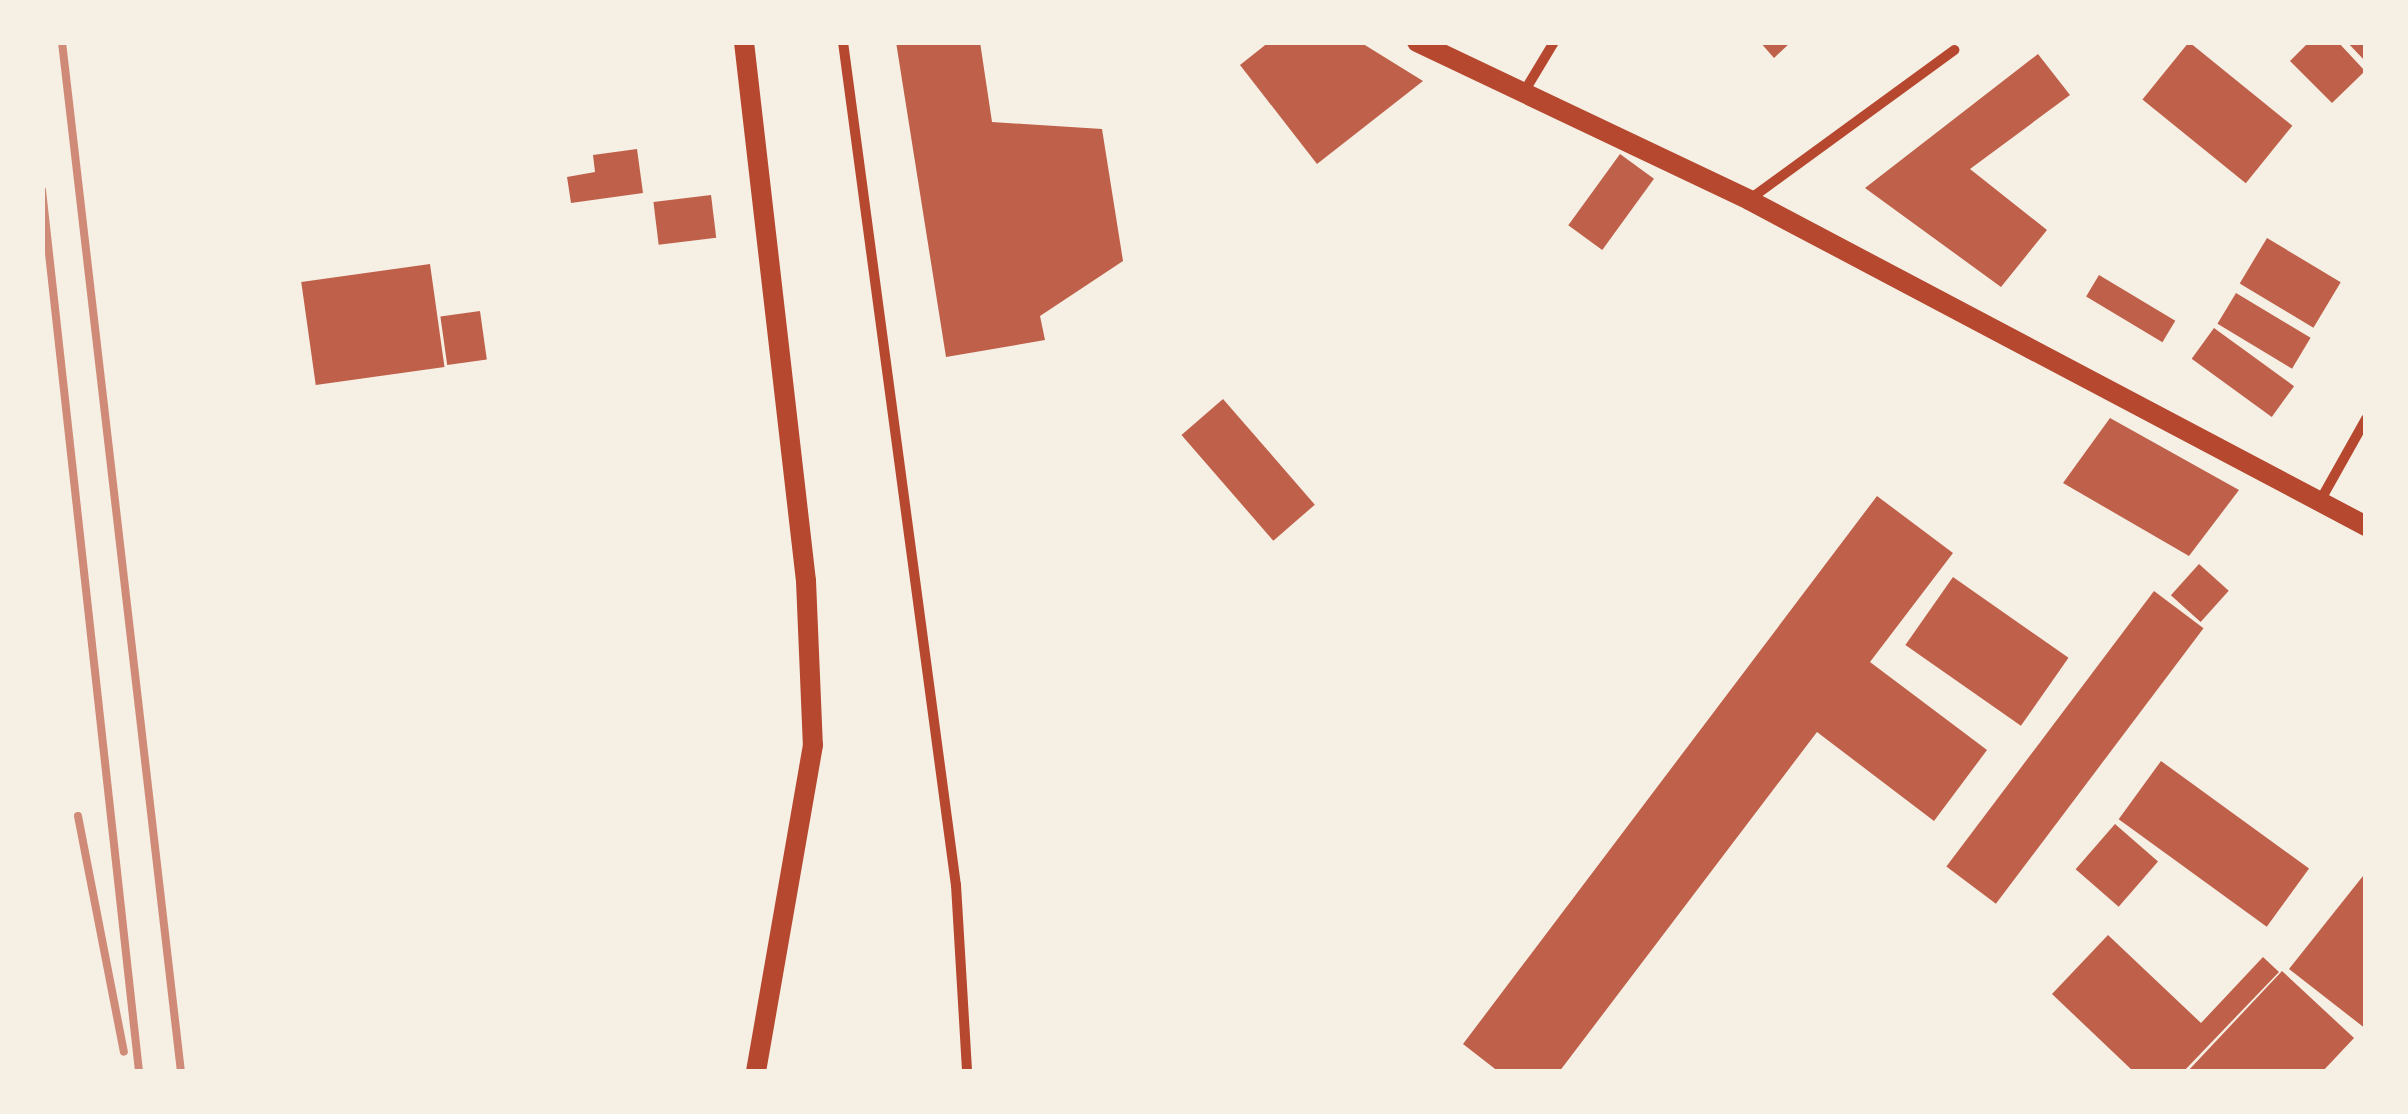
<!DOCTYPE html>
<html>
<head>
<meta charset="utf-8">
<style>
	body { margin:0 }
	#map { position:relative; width:2408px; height:1114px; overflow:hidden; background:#f6efe4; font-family:Karla,sans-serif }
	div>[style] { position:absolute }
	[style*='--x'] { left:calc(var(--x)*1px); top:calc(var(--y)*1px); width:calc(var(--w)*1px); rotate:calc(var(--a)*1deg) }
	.building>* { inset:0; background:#bf614a; transform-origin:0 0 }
	.minor>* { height:10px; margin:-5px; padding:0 5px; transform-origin:5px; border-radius:5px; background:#b5482f }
	.secondary>* { height:20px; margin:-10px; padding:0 10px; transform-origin:10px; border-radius:10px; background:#b5482f }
	.rail>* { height:8px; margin:-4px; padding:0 4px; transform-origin:4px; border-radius:4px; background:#cf8b77 }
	span { translate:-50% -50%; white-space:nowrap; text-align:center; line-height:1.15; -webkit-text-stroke:9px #f6efe4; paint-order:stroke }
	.frame { position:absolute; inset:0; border:45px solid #f6efe4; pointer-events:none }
</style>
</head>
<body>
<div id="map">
	<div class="building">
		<i style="clip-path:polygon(896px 42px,980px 42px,992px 122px,1102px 129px,1123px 261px,1040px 316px,1045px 340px,946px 357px)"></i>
		<i style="clip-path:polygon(1269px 42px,1360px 42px,1423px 81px,1317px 164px,1240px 65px)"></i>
		<i style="clip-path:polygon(1760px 42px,1791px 42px,1774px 58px)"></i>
		<i style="left:2189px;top:42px;width:133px;height:74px;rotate:39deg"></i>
		<i style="clip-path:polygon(2309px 42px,2338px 42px,2365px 71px,2332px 103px,2290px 61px)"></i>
		<i style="clip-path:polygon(2347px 42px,2366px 42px,2366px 62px)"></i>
		<i style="clip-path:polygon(2038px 54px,2070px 95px,1970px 169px,2047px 230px,2001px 287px,1865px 188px)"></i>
		<i style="clip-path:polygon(637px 149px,643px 193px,571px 203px,567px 177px,595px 172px,593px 155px)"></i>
		<i style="left:1620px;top:154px;width:42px;height:88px;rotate:36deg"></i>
		<i style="left:711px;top:195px;width:43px;height:58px;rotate:83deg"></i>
		<i style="left:2267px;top:238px;width:86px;height:53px;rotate:31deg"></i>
		<i style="left:430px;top:264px;width:104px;height:130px;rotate:82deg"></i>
		<i style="left:2099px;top:275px;width:89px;height:25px;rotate:31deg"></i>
		<i style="left:2236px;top:293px;width:87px;height:36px;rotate:31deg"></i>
		<i style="left:480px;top:311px;width:49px;height:40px;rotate:82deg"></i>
		<i style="left:2214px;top:328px;width:99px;height:38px;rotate:36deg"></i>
		<i style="left:1223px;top:399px;width:140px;height:55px;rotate:49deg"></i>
		<i style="clip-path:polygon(2110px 418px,2239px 490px,2189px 556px,2063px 483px)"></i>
		<i style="clip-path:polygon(1877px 496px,1953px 553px,1870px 662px,1987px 750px,1934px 821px,1817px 732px,1559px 1072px,1499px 1072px,1463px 1044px)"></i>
		<i style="left:2199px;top:564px;width:40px;height:42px;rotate:42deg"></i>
		<i style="left:1953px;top:577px;width:141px;height:83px;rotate:35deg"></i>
		<i style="left:2154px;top:591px;width:62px;height:345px;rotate:37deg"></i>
		<i style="left:2161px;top:761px;width:183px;height:72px;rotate:36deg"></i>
		<i style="left:2115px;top:824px;width:57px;height:60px;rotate:41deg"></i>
		<i style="clip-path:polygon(2363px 876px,2366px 878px,2366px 1029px,2289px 969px)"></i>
		<i style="clip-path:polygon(2108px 935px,2201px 1023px,2263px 957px,2279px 972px,2183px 1072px,2134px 1072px,2052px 994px)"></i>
		<i style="clip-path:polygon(2282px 971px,2354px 1038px,2322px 1072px,2187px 1072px)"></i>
	</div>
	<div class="minor">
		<i style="--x:843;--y:42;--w:851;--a:82.37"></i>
		<i style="--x:956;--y:885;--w:187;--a:86.6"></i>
		<i style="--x:1524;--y:92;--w:58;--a:-59"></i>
		<i style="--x:1750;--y:199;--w:253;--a:-36.1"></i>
		<i style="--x:2320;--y:501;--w:94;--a:-60.7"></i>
	</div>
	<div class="secondary">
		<i style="--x:744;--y:42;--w:543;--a:83.44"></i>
		<i style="--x:806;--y:581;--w:164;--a:87.6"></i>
		<i style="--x:813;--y:745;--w:332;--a:99.9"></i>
		<i style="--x:1417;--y:42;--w:368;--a:25.4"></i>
		<i style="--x:1749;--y:200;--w:698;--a:27.85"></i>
	</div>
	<div class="rail">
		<i style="--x:62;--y:42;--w:1037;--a:83.41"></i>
		<i style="--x:42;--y:190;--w:887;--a:83.72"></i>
		<i style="--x:78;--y:816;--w:240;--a:79"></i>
	</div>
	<div class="frame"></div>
</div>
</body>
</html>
